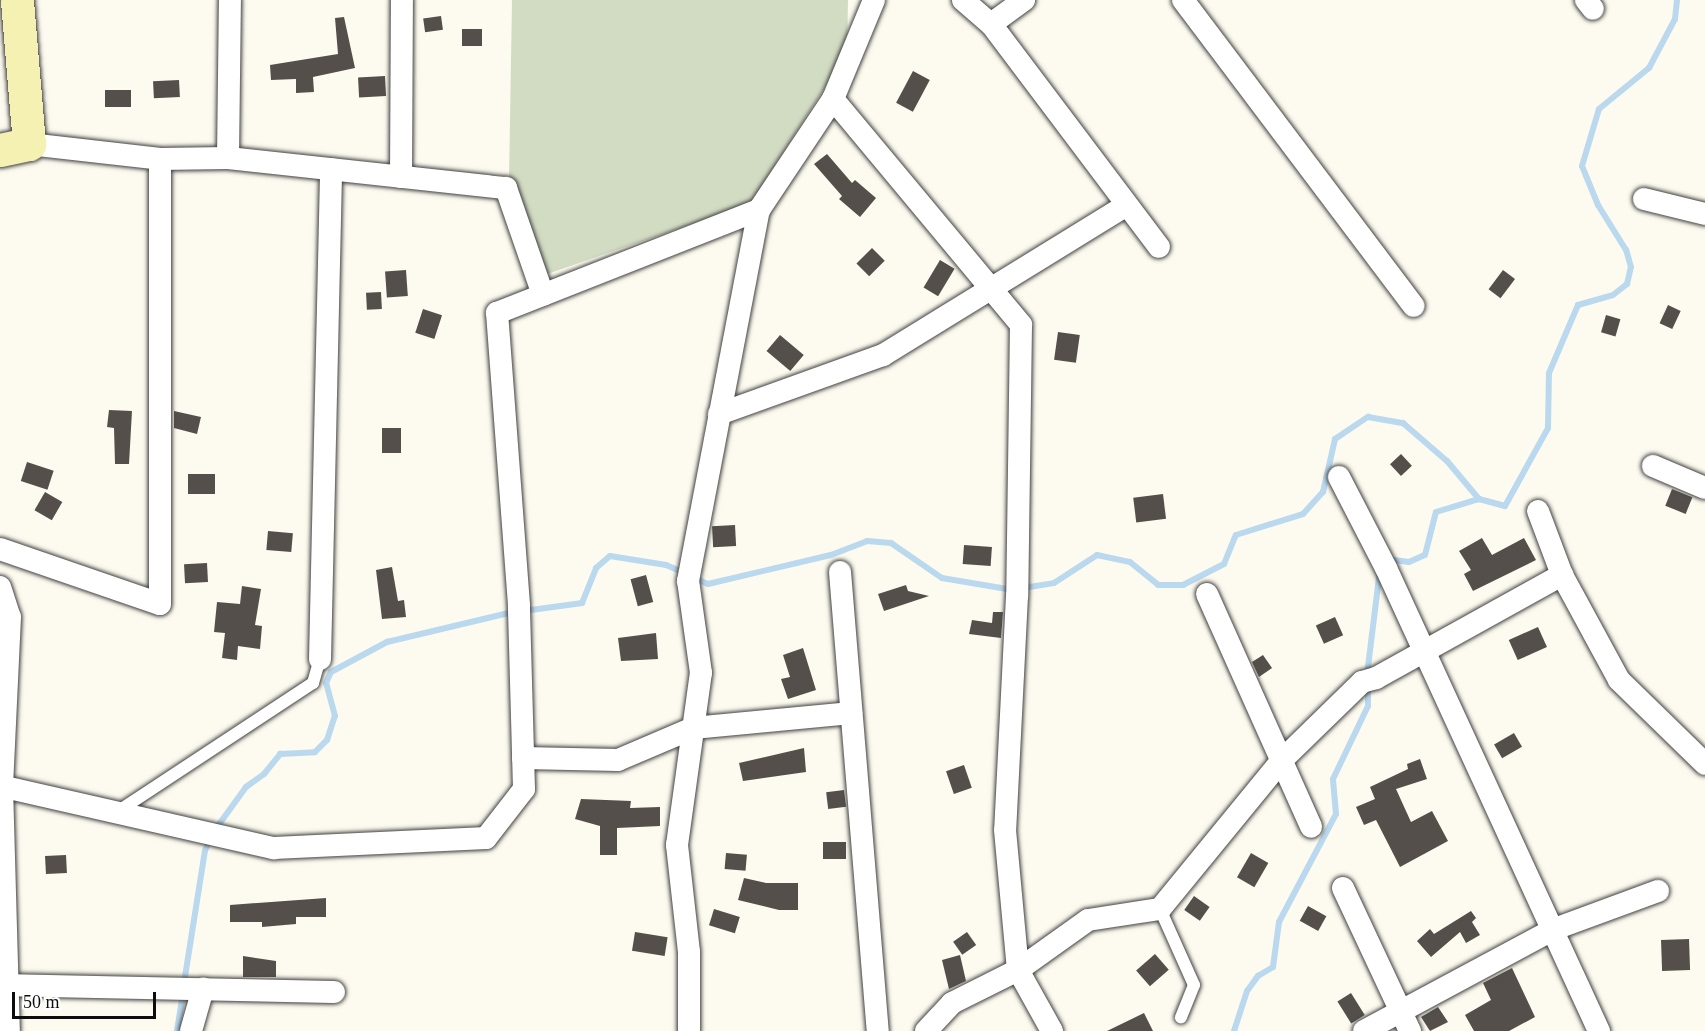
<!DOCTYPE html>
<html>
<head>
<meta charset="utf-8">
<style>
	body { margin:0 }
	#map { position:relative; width:1705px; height:1031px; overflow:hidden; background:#fdfbef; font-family:"Times New Roman",serif }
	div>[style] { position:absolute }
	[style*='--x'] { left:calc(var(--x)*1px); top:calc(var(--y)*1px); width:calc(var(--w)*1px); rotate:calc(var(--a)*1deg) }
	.cemetery>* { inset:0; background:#d2dcc3 }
	.stream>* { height:6px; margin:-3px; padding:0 3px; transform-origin:3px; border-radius:3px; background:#bad8ee }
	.building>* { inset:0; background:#544f4b; transform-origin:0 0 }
	.roads { filter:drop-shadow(0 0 2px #404040) drop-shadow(0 0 2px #404040) }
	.lane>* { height:12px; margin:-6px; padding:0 6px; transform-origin:6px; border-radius:6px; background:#fff }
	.street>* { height:22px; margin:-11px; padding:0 11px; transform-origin:11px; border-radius:11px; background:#fff }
	.secondary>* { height:33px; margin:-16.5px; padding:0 16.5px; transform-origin:16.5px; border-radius:16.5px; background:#f4f1b3 }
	span { translate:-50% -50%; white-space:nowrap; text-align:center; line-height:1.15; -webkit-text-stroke:6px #fff; paint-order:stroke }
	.scale { position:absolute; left:12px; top:992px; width:144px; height:27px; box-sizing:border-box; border:3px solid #0d0d0d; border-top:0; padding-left:8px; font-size:18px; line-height:21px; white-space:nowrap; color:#0d0d0d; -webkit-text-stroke:4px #fff; paint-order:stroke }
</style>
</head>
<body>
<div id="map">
	<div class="cemetery">
		<i style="clip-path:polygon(512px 0,848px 0,847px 53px,750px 204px,547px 274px,509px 180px)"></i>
	</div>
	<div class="stream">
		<i style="--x:1387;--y:559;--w:22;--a:8"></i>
		<i style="--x:1409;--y:562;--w:17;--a:-24"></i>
		<i style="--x:1425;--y:555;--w:44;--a:-75.7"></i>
		<i style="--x:1436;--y:512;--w:45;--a:-16.8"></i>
		<i style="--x:1479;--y:499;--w:27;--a:15"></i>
		<i style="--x:1505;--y:506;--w:89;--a:-61.1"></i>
		<i style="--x:1548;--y:428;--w:55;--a:-89"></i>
		<i style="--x:1549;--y:373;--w:74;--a:-66.9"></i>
		<i style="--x:1578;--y:305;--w:36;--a:-16"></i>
		<i style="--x:1613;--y:295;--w:18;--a:-38"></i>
		<i style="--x:1627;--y:284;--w:17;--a:-77"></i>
		<i style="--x:1631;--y:267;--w:18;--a:-106"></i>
		<i style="--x:1626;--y:250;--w:53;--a:-121.9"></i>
		<i style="--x:1598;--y:205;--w:42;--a:-112.3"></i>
		<i style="--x:1582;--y:166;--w:59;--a:-73.4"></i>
		<i style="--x:1599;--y:109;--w:65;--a:-39.4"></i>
		<i style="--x:1649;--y:68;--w:55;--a:-62"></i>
		<i style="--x:1675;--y:19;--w:19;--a:-84"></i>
		<i style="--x:695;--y:578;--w:14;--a:25"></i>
		<i style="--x:708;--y:584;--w:126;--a:-13.3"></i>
		<i style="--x:831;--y:555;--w:39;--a:-21"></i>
		<i style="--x:867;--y:541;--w:24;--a:5"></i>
		<i style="--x:891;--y:543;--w:62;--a:34.5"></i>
		<i style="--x:942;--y:578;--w:72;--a:9.6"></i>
		<i style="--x:1023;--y:588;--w:31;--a:-9"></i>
		<i style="--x:1054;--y:583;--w:51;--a:-33.1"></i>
		<i style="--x:1097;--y:555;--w:34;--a:12"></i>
		<i style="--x:1130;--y:562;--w:36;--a:39"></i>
		<i style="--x:1158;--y:585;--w:25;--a:0"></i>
		<i style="--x:1183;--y:585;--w:46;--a:-27.1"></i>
		<i style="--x:1224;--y:564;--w:31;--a:-68"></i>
		<i style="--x:1236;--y:535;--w:70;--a:-17.4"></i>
		<i style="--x:1303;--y:514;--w:30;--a:-48"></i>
		<i style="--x:1323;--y:492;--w:54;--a:-77.2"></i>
		<i style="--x:1335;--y:439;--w:40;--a:-34"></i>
		<i style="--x:1368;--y:417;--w:36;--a:10"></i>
		<i style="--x:1403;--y:423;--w:58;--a:40.8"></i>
		<i style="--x:1447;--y:461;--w:50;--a:49.9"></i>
		<i style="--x:1367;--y:675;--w:107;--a:-83"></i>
		<i style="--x:184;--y:983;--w:134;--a:-81"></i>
		<i style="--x:205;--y:851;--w:18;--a:-68"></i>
		<i style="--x:212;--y:834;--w:58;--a:-54.1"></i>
		<i style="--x:246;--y:787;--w:22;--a:-36"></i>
		<i style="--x:264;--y:774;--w:26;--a:-51"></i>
		<i style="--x:280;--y:754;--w:35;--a:-3"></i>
		<i style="--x:315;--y:752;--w:17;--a:-45"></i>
		<i style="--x:327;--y:740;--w:25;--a:-72"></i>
		<i style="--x:335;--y:716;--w:34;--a:-105"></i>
		<i style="--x:326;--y:683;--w:12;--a:-66"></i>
		<i style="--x:331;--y:672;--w:64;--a:-28.2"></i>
		<i style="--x:387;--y:642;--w:125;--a:-13.4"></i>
		<i style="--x:509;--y:613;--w:74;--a:-7.8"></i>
		<i style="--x:582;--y:603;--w:38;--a:-68"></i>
		<i style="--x:596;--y:568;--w:18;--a:-41"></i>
		<i style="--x:610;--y:556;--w:57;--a:9.1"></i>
		<i style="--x:666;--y:565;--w:21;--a:23"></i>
		<i style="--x:177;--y:1031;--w:38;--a:-81"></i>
		<i style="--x:1234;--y:1031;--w:42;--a:-72"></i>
		<i style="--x:1247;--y:991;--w:19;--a:-54"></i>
		<i style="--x:1258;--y:976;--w:17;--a:-31"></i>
		<i style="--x:1273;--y:967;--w:45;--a:-82.4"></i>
		<i style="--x:1279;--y:922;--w:122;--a:-62.2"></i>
		<i style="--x:1336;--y:814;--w:35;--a:-95"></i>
		<i style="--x:1333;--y:779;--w:81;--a:-64.4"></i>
		<i style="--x:1368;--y:706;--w:21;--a:-90"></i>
	</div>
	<div class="building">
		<i style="left:441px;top:16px;width:14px;height:18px;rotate:82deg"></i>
		<i style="clip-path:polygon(344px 17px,355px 68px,313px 77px,314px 92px,296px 93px,296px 79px,271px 80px,270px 65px,338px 54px,335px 18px)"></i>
		<i style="left:462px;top:29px;width:20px;height:17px"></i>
		<i style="left:913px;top:71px;width:19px;height:36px;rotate:28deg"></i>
		<i style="left:385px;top:76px;width:20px;height:27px;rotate:87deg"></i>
		<i style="left:179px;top:80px;width:17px;height:26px;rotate:87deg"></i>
		<i style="left:105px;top:90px;width:26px;height:17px"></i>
		<i style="clip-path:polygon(827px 154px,852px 183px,855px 180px,876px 198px,860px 217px,839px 199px,842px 196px,814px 164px)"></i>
		<i style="left:872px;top:248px;width:18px;height:22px;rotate:45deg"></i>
		<i style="left:940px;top:260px;width:17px;height:32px;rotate:31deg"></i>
		<i style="left:406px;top:270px;width:26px;height:21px;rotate:86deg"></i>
		<i style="left:1503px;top:270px;width:15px;height:24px;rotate:37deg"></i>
		<i style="left:381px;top:292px;width:17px;height:15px;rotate:87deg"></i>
		<i style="left:1668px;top:305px;width:14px;height:20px;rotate:25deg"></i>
		<i style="left:423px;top:309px;width:20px;height:25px;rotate:18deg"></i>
		<i style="left:1606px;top:315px;width:15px;height:18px;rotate:16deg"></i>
		<i style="left:1058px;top:332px;width:22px;height:28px;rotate:8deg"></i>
		<i style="left:780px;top:335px;width:31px;height:21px;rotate:40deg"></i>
		<i style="clip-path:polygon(109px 410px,132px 411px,129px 464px,115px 464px,114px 428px,107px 427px)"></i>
		<i style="clip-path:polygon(174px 411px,201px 417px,197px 434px,174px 428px)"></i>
		<i style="left:382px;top:428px;width:19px;height:25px"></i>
		<i style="left:1401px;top:454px;width:16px;height:15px;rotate:47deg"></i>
		<i style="left:27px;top:462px;width:28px;height:20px;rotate:18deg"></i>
		<i style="left:188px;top:474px;width:27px;height:20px"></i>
		<i style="left:1672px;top:489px;width:22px;height:18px;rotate:22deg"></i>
		<i style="left:45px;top:492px;width:20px;height:21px;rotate:30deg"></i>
		<i style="left:1163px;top:494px;width:25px;height:30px;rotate:83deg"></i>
		<i style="left:735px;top:525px;width:21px;height:23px;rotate:87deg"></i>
		<i style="left:268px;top:531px;width:25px;height:19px;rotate:5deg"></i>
		<i style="clip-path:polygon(1482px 538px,1492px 555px,1524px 538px,1536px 560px,1473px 591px,1464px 574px,1471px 570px,1459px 551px)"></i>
		<i style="left:964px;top:545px;width:28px;height:19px;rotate:4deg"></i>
		<i style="left:207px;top:563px;width:19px;height:23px;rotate:87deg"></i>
		<i style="clip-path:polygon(392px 567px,398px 601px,404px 600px,406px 617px,382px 619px,376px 570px)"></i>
		<i style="left:646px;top:575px;width:28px;height:16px;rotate:75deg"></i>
		<i style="clip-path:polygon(906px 585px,908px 591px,929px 596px,884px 611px,878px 594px)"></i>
		<i style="clip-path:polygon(242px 586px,261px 589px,255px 625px,262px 626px,260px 649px,238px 646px,237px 660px,222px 658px,225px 633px,214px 632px,217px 602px,240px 604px)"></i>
		<i style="clip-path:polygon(993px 612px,1003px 612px,1001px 638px,969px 634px,972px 620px,992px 623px)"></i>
		<i style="left:1335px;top:617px;width:20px;height:21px;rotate:66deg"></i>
		<i style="left:1538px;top:627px;width:22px;height:32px;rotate:66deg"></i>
		<i style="clip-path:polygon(656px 633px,658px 659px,621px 661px,618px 638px)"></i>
		<i style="clip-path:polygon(803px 648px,816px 690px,788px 699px,781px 679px,790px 677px,783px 655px)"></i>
		<i style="clip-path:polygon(1263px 655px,1272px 668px,1259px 677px,1252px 662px)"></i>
		<i style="left:1514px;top:733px;width:16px;height:23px;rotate:60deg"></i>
		<i style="clip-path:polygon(804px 748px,806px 772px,743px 781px,739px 763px)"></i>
		<i style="clip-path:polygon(1420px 759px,1427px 779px,1396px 789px,1411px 822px,1432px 811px,1448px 841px,1400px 867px,1376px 820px,1364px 825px,1356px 807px,1375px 799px,1370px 787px,1408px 769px,1407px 764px)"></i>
		<i style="left:964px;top:765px;width:24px;height:19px;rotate:71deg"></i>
		<i style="left:844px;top:790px;width:17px;height:18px;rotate:83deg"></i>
		<i style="clip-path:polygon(581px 799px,631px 801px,630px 808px,660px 807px,660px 826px,617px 828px,617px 855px,600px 855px,600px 826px,575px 819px)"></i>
		<i style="left:846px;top:842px;width:17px;height:23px;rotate:90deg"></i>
		<i style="left:726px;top:853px;width:21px;height:16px;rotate:5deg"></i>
		<i style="left:1251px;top:853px;width:20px;height:28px;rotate:30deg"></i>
		<i style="left:66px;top:855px;width:18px;height:21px;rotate:87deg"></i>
		<i style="clip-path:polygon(744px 878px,766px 883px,798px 883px,798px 910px,779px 910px,738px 900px)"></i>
		<i style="left:1194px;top:896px;width:19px;height:17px;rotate:35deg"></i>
		<i style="clip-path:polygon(326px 898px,326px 917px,296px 917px,296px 924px,262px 927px,262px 922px,230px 922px,230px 905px)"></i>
		<i style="left:1308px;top:906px;width:21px;height:17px;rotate:29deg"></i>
		<i style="left:714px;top:909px;width:27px;height:17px;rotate:17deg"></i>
		<i style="clip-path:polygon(1471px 911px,1476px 918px,1472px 922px,1480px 935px,1466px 943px,1460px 932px,1431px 957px,1417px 941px,1430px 929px,1434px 934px)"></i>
		<i style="left:635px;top:932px;width:33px;height:19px;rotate:9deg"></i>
		<i style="left:967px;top:932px;width:16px;height:17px;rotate:55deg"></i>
		<i style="left:1689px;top:939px;width:31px;height:28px;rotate:88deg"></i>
		<i style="left:1155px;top:954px;width:21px;height:25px;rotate:49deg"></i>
		<i style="clip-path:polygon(960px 955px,966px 981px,949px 989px,942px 960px)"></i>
		<i style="clip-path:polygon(243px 956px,276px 961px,276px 977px,243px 977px)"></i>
		<i style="clip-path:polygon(1512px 968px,1535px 1017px,1509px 1031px,1474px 1031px,1465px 1015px,1491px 1000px,1483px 983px)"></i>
		<i style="left:1351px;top:993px;width:26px;height:16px;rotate:58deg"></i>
		<i style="clip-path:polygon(1438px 1007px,1448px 1022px,1430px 1031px,1421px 1017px)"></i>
		<i style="clip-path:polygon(1144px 1013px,1153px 1031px,1107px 1031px)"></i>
	</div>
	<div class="roads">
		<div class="lane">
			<i style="--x:117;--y:812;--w:235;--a:-33.4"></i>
			<i style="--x:313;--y:683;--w:25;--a:-74"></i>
			<i style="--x:1160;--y:909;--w:83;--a:65.9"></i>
			<i style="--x:1194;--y:985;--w:35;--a:112"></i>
		</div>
		<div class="street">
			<i style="--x:963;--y:0;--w:37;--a:41"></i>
			<i style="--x:991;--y:24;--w:279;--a:53"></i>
			<i style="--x:1183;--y:0;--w:383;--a:53"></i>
			<i style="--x:1586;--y:0;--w:11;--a:52"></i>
			<i style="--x:991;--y:24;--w:41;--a:-36"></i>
			<i style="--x:833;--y:99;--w:294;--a:50.2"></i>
			<i style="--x:1021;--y:325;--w:271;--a:90.8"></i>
			<i style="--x:1017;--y:596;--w:234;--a:92.9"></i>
			<i style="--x:1005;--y:830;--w:141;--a:84.7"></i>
			<i style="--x:1018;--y:970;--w:70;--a:60.9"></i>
			<i style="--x:29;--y:144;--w:132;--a:6.5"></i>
			<i style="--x:160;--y:159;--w:68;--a:-0.8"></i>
			<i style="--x:228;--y:158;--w:280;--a:6.2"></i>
			<i style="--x:506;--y:188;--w:113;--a:70.9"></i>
			<i style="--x:228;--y:158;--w:158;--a:-89.3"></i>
			<i style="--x:401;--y:177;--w:177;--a:-89.7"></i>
			<i style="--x:1644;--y:199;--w:63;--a:13.8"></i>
			<i style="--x:719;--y:414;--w:174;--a:-19.8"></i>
			<i style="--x:883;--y:355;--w:286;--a:-31.6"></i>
			<i style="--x:1653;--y:466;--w:56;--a:22.9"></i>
			<i style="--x:1339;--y:477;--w:102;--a:62.7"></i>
			<i style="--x:1386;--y:568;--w:510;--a:65.3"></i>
			<i style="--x:1538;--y:511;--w:68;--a:69.4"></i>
			<i style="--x:1562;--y:575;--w:119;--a:61.5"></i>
			<i style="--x:1619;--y:680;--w:120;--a:44.3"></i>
			<i style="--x:0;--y:549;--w:169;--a:19"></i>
			<i style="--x:160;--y:604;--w:445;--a:-90"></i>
			<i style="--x:840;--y:572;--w:461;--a:85.3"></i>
			<i style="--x:0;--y:587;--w:32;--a:72"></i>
			<i style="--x:10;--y:617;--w:169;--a:92.7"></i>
			<i style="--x:2;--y:786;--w:245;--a:88.4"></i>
			<i style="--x:1207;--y:594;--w:255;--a:65.9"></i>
			<i style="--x:320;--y:659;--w:490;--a:-88.7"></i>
			<i style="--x:523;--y:758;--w:95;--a:1.2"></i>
			<i style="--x:618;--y:760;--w:82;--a:-23.1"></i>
			<i style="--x:693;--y:728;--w:159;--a:-5.4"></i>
			<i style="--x:0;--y:786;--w:281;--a:12.8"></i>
			<i style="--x:274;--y:848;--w:212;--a:-2.7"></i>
			<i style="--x:486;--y:838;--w:62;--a:-52.2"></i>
			<i style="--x:524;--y:789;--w:184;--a:-91.6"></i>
			<i style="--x:519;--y:605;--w:293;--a:-94.3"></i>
			<i style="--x:497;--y:313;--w:282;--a:-21.5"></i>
			<i style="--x:759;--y:210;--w:133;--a:-56.3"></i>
			<i style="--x:833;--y:99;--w:107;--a:-67.5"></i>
			<i style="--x:1343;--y:888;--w:158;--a:64.9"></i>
			<i style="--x:0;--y:985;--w:334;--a:1.2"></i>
			<i style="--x:191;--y:1031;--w:44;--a:-74.1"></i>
			<i style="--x:689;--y:1031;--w:79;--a:-90"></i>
			<i style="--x:689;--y:952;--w:108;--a:-96.4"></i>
			<i style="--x:677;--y:845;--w:174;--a:-82.1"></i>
			<i style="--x:701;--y:673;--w:93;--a:-98"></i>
			<i style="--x:688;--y:581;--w:378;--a:-79.2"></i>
			<i style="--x:926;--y:1031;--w:38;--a:-47"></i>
			<i style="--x:952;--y:1003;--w:74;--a:-26.6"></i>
			<i style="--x:1018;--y:970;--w:86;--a:-35.5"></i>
			<i style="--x:1088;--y:920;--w:73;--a:-8.7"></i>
			<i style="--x:1160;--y:909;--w:191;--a:-50.7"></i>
			<i style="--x:1281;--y:761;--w:113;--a:-44.3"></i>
			<i style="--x:1362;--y:682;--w:15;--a:-16"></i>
			<i style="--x:1376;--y:678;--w:213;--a:-29"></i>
			<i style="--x:1364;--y:1031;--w:213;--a:-28.2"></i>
			<i style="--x:1552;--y:930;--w:113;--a:-20.2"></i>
		</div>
		<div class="secondary">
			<i style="--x:0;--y:150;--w:30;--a:-12"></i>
			<i style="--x:29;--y:144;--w:144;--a:-94.8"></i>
		</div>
	</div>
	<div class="scale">50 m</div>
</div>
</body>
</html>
